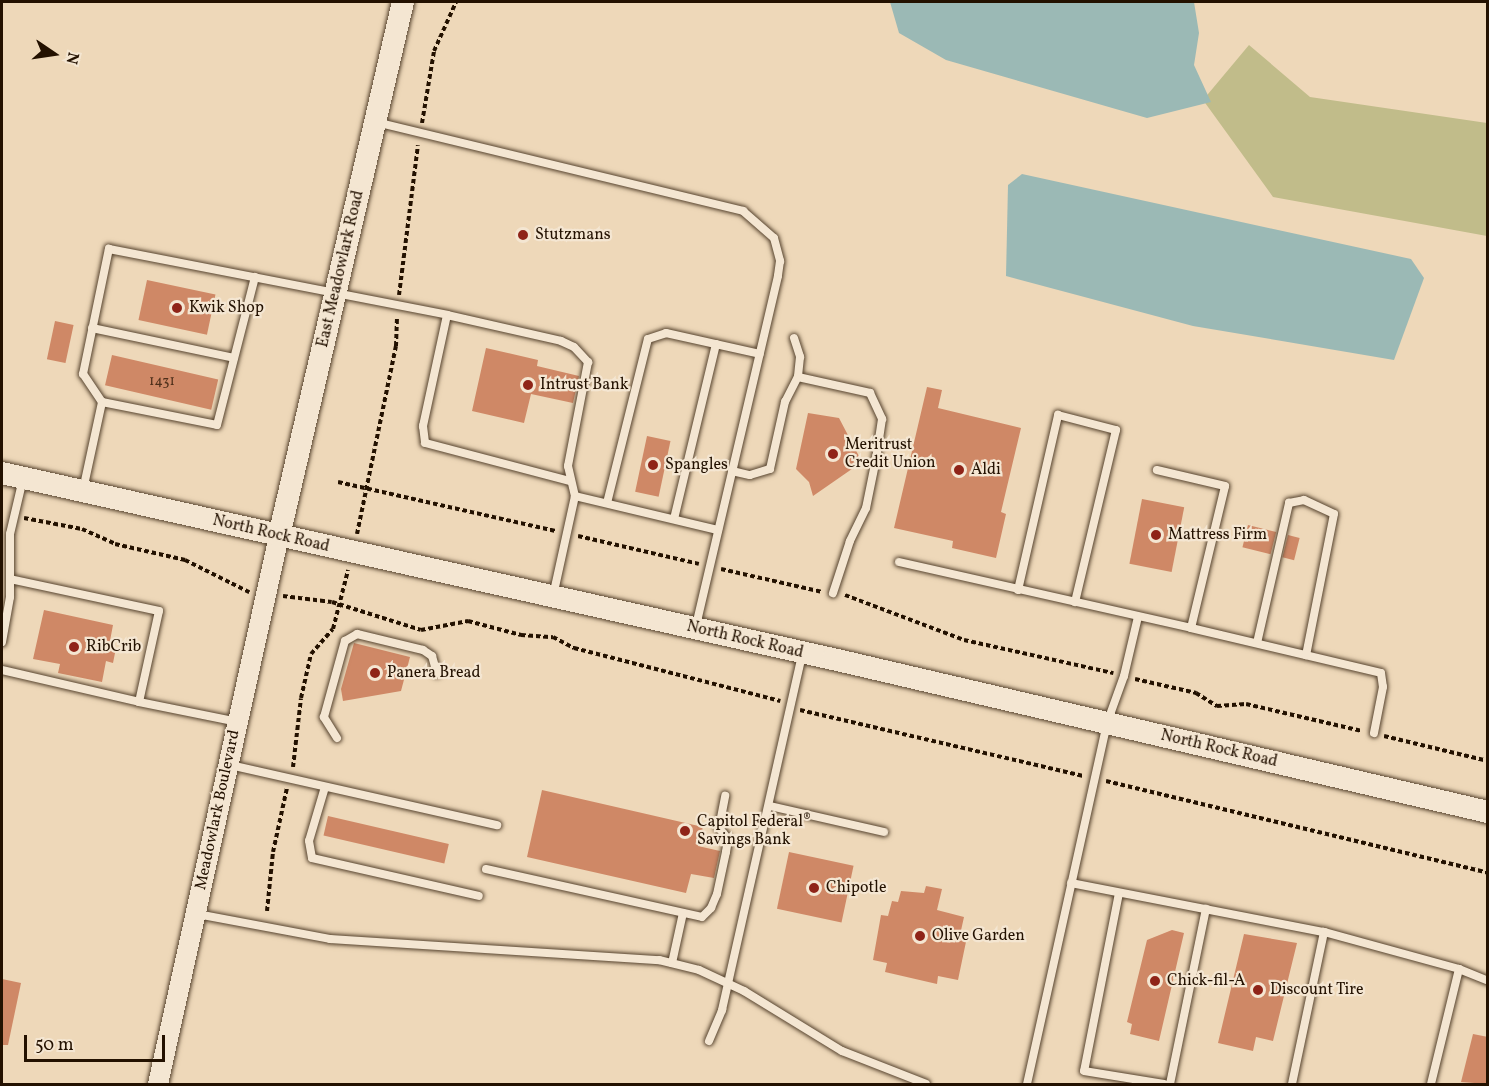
<!DOCTYPE html>
<html>
<head>
<meta charset="utf-8">
<style>
	body { margin:0 }
	#map { position:relative; width:1489px; height:1086px; overflow:hidden; background:#eed8b9; font-family:Vollkorn,serif }
	div>[style] { position:absolute }
	[style*='--x'] { left:calc(var(--x)*1px); top:calc(var(--y)*1px); width:calc(var(--w)*1px); rotate:calc(var(--a)*1deg) }
	.green>* { inset:0; background:#c1bc8a }
	.water>* { inset:0; background:#9bb9b5 }
	.building>* { inset:0; background:#cf8866; transform-origin:0 0 }
	.path>* { height:4px; margin-top:-2px; transform-origin:0; background:repeating-linear-gradient(90deg,#231100 0 4.5px,transparent 0 7.5px) }
	.roads { filter:drop-shadow(0 0 2px #56432e) drop-shadow(0 0 2px #56432e) }
	.service>* { height:8px; margin:-4px; padding:0 4px; transform-origin:4px; border-radius:4px; background:#f4e6d2 }
	.tertiary>* { height:20px; margin:-10px; padding:0 10px; transform-origin:10px; border-radius:10px; background:#f4e6d2 }
	.secondary>* { height:22px; margin:-11px; padding:0 11px; transform-origin:11px; border-radius:11px; background:#f4e6d2 }
	.dots>* { width:16px; height:16px; translate:-50% -50%; box-sizing:border-box; border:3px solid #f4e6d2; border-radius:50% }
	span { translate:-50% -50%; white-space:nowrap; text-align:center; line-height:1.15; -webkit-text-stroke:4.5px #f4e6d2; paint-order:stroke }
	.number-label { font-size:14px; color:#4e2f1a }
	.number-label span { -webkit-text-stroke-width:0 }
	.poi-label { font-size:16px; color:#231100 }
	.left { translate:0 -50%; text-align:left }
	.street-label { font-size:16px; color:#231100 }
	.frame { position:absolute; inset:0; border:3px solid #231100; pointer-events:none }
	.north { position:absolute; left:24px; top:24px; width:60px; height:60px; -webkit-text-stroke:4px #f4e6d2; paint-order:stroke; rotate:103deg; font-size:16px; font-weight:700; line-height:24px; text-align:center; color:#231100 }
	.north::after { content:''; display:block; margin:auto; width:21px; height:27px; background:#231100; clip-path:polygon(50% 0,100% 100%,50% 72%,0 100%) }
	.scale { position:absolute; left:24px; top:1035px; width:141px; height:27px; box-sizing:border-box; border:3px solid #231100; border-top:0; padding-left:8px; font-size:18px; line-height:21px; white-space:nowrap; color:#231100; -webkit-text-stroke:4px #f4e6d2; paint-order:stroke }
</style>
</head>
<body>
<div id="map">
	<div class="green">
		<i style="clip-path:polygon(1249px 45px,1310px 97px,1487px 123px,1487px 236px,1273px 197px,1203px 100px)"></i>
	</div>
	<div class="water">
		<i style="clip-path:polygon(890px 2px,1194px 2px,1199px 33px,1194px 65px,1211px 102px,1147px 118px,946px 60px,899px 33px)"></i>
		<i style="clip-path:polygon(1022px 174px,1411px 259px,1424px 278px,1394px 360px,1193px 326px,1006px 276px,1008px 185px)"></i>
	</div>
	<div class="building">
		<i style="left:147px;top:280px;width:70px;height:41px;rotate:12deg"></i>
		<i style="left:55px;top:321px;width:19px;height:39px;rotate:12deg"></i>
		<i style="clip-path:polygon(486px 348px,538px 360px,537px 366px,579px 376px,573px 403px,531px 394px,524px 423px,472px 411px)"></i>
		<i style="left:112px;top:355px;width:109px;height:31px;rotate:13deg"></i>
		<i style="clip-path:polygon(927px 387px,942px 390px,938px 408px,1021px 428px,1001px 512px,1006px 514px,996px 558px,952px 548px,953px 541px,894px 528px)"></i>
		<i style="clip-path:polygon(808px 413px,839px 418px,862px 462px,813px 496px,809px 482px,796px 469px)"></i>
		<i style="left:647px;top:436px;width:24px;height:57px;rotate:12deg"></i>
		<i style="left:1142px;top:499px;width:43px;height:66px;rotate:11deg"></i>
		<i style="left:1248px;top:525px;width:29px;height:23px;rotate:14deg"></i>
		<i style="left:1288px;top:535px;width:12px;height:23px;rotate:14deg"></i>
		<i style="clip-path:polygon(44px 610px,113px 625px,109px 646px,116px 648px,113px 663px,106px 661px,102px 682px,58px 673px,60px 664px,33px 659px)"></i>
		<i style="clip-path:polygon(354px 643px,410px 657px,401px 691px,343px 701px,341px 689px)"></i>
		<i style="clip-path:polygon(542px 790px,703px 827px,698px 846px,720px 851px,714px 878px,691px 874px,686px 893px,527px 857px)"></i>
		<i style="left:328px;top:816px;width:124px;height:20px;rotate:13deg"></i>
		<i style="left:789px;top:852px;width:66px;height:58px;rotate:12deg"></i>
		<i style="clip-path:polygon(926px 886px,942px 889px,937px 910px,964px 917px,960px 935px,967px 937px,958px 980px,938px 976px,937px 984px,885px 972px,887px 963px,873px 960px,881px 915px,888px 916px,892px 901px,898px 902px,901px 891px,924px 893px)"></i>
		<i style="clip-path:polygon(1172px 930px,1184px 933px,1159px 1041px,1130px 1034px,1132px 1024px,1127px 1022px,1147px 940px)"></i>
		<i style="clip-path:polygon(1244px 934px,1297px 943px,1273px 1041px,1256px 1037px,1253px 1051px,1218px 1043px)"></i>
		<i style="clip-path:polygon(2px 979px,21px 983px,8px 1045px,2px 1045px)"></i>
		<i style="clip-path:polygon(1473px 1034px,1488px 1037px,1488px 1084px,1461px 1082px)"></i>
	</div>
	<div class="path">
		<i style="--x:422;--y:123;--w:73;--a:-80.5"></i>
		<i style="--x:434;--y:51;--w:54;--a:-65.8"></i>
		<i style="--x:399;--y:295;--w:151;--a:-82.8"></i>
		<i style="--x:338;--y:482;--w:223;--a:12.7"></i>
		<i style="--x:24;--y:518;--w:59;--a:10.7"></i>
		<i style="--x:82;--y:529;--w:36;--a:24"></i>
		<i style="--x:115;--y:544;--w:72;--a:12.9"></i>
		<i style="--x:185;--y:560;--w:72;--a:26.6"></i>
		<i style="--x:357;--y:534;--w:192;--a:-78.3"></i>
		<i style="--x:396;--y:346;--w:29;--a:-88"></i>
		<i style="--x:578;--y:536;--w:124;--a:13"></i>
		<i style="--x:721;--y:569;--w:104;--a:12.8"></i>
		<i style="--x:845;--y:595;--w:127;--a:20.7"></i>
		<i style="--x:964;--y:640;--w:153;--a:12.5"></i>
		<i style="--x:283;--y:596;--w:49;--a:7"></i>
		<i style="--x:332;--y:602;--w:93;--a:17.5"></i>
		<i style="--x:421;--y:630;--w:48;--a:-10.8"></i>
		<i style="--x:468;--y:621;--w:55;--a:14.8"></i>
		<i style="--x:521;--y:635;--w:32;--a:4"></i>
		<i style="--x:553;--y:637;--w:24;--a:28"></i>
		<i style="--x:574;--y:648;--w:213;--a:14.4"></i>
		<i style="--x:1135;--y:679;--w:63;--a:12.9"></i>
		<i style="--x:1196;--y:693;--w:25;--a:32"></i>
		<i style="--x:1217;--y:706;--w:29;--a:-4"></i>
		<i style="--x:1246;--y:704;--w:119;--a:13.1"></i>
		<i style="--x:800;--y:710;--w:292;--a:13.1"></i>
		<i style="--x:1384;--y:736;--w:107;--a:13.5"></i>
		<i style="--x:293;--y:767;--w:69;--a:-83.4"></i>
		<i style="--x:301;--y:698;--w:45;--a:-77.2"></i>
		<i style="--x:311;--y:654;--w:33;--a:-49"></i>
		<i style="--x:333;--y:629;--w:61;--a:-75.7"></i>
		<i style="--x:1106;--y:781;--w:393;--a:13.5"></i>
		<i style="--x:267;--y:911;--w:59;--a:-84.2"></i>
		<i style="--x:273;--y:852;--w:66;--a:-77.7"></i>
	</div>
	<div class="roads">
		<div class="service">
			<i style="--x:376;--y:122;--w:378;--a:13.6"></i>
			<i style="--x:743;--y:211;--w:41;--a:41.1"></i>
			<i style="--x:774;--y:238;--w:24;--a:75"></i>
			<i style="--x:780;--y:261;--w:15;--a:98"></i>
			<i style="--x:778;--y:276;--w:359;--a:103.2"></i>
			<i style="--x:447;--y:315;--w:117;--a:12.8"></i>
			<i style="--x:561;--y:341;--w:14;--a:25"></i>
			<i style="--x:574;--y:347;--w:21;--a:47"></i>
			<i style="--x:588;--y:362;--w:106;--a:100.9"></i>
			<i style="--x:568;--y:466;--w:31;--a:77"></i>
			<i style="--x:575;--y:496;--w:102;--a:102.4"></i>
			<i style="--x:92;--y:328;--w:145;--a:11.9"></i>
			<i style="--x:794;--y:338;--w:20;--a:72"></i>
			<i style="--x:800;--y:357;--w:20;--a:96"></i>
			<i style="--x:102;--y:402;--w:117;--a:11.3"></i>
			<i style="--x:217;--y:425;--w:153;--a:-75.6"></i>
			<i style="--x:732;--y:471;--w:18;--a:13"></i>
			<i style="--x:750;--y:475;--w:21;--a:-17"></i>
			<i style="--x:770;--y:469;--w:69;--a:-77.4"></i>
			<i style="--x:785;--y:402;--w:28;--a:-63"></i>
			<i style="--x:798;--y:377;--w:74;--a:12.5"></i>
			<i style="--x:870;--y:393;--w:29;--a:65"></i>
			<i style="--x:882;--y:419;--w:40;--a:98.5"></i>
			<i style="--x:876;--y:459;--w:50;--a:101.5"></i>
			<i style="--x:866;--y:508;--w:37;--a:116"></i>
			<i style="--x:850;--y:541;--w:55;--a:108.1"></i>
			<i style="--x:83;--y:490;--w:90;--a:-77.8"></i>
			<i style="--x:102;--y:402;--w:34;--a:-124"></i>
			<i style="--x:83;--y:374;--w:128;--a:-78.3"></i>
			<i style="--x:109;--y:249;--w:344;--a:11"></i>
			<i style="--x:447;--y:315;--w:114;--a:102.2"></i>
			<i style="--x:423;--y:426;--w:17;--a:83"></i>
			<i style="--x:425;--y:443;--w:150;--a:14.7"></i>
			<i style="--x:575;--y:496;--w:147;--a:13.4"></i>
			<i style="--x:607;--y:503;--w:169;--a:-76"></i>
			<i style="--x:648;--y:339;--w:19;--a:-18"></i>
			<i style="--x:666;--y:333;--w:96;--a:12.6"></i>
			<i style="--x:674;--y:519;--w:180;--a:-76.5"></i>
			<i style="--x:899;--y:562;--w:299;--a:12.7"></i>
			<i style="--x:1191;--y:628;--w:146;--a:-76.5"></i>
			<i style="--x:1225;--y:486;--w:70;--a:-166.8"></i>
			<i style="--x:1018;--y:590;--w:180;--a:-77.1"></i>
			<i style="--x:1058;--y:415;--w:60;--a:14.5"></i>
			<i style="--x:1116;--y:430;--w:177;--a:103.4"></i>
			<i style="--x:1191;--y:628;--w:195;--a:13.3"></i>
			<i style="--x:1381;--y:673;--w:14;--a:82"></i>
			<i style="--x:1383;--y:687;--w:47;--a:101.1"></i>
			<i style="--x:2;--y:642;--w:46;--a:-79.9"></i>
			<i style="--x:10;--y:597;--w:63;--a:-90"></i>
			<i style="--x:10;--y:534;--w:57;--a:-76.7"></i>
			<i style="--x:1257;--y:643;--w:144;--a:-77.1"></i>
			<i style="--x:1289;--y:503;--w:15;--a:-11"></i>
			<i style="--x:1304;--y:500;--w:33;--a:25"></i>
			<i style="--x:1334;--y:514;--w:144;--a:101.2"></i>
			<i style="--x:2;--y:670;--w:141;--a:13.1"></i>
			<i style="--x:139;--y:702;--w:93;--a:-77.6"></i>
			<i style="--x:159;--y:611;--w:152;--a:-167.9"></i>
			<i style="--x:139;--y:702;--w:101;--a:11.4"></i>
			<i style="--x:337;--y:738;--w:25;--a:-122"></i>
			<i style="--x:324;--y:717;--w:79;--a:-74.6"></i>
			<i style="--x:345;--y:641;--w:14;--a:-30"></i>
			<i style="--x:357;--y:634;--w:68;--a:13.6"></i>
			<i style="--x:423;--y:650;--w:11;--a:34"></i>
			<i style="--x:432;--y:656;--w:18;--a:74"></i>
			<i style="--x:230;--y:765;--w:274;--a:12.7"></i>
			<i style="--x:325;--y:787;--w:56;--a:106.5"></i>
			<i style="--x:309;--y:841;--w:17;--a:80"></i>
			<i style="--x:312;--y:858;--w:171;--a:12.8"></i>
			<i style="--x:770;--y:806;--w:117;--a:12.8"></i>
			<i style="--x:486;--y:869;--w:221;--a:12.5"></i>
			<i style="--x:702;--y:917;--w:13;--a:-45"></i>
			<i style="--x:711;--y:908;--w:15;--a:-67"></i>
			<i style="--x:717;--y:894;--w:43;--a:-77.9"></i>
			<i style="--x:726;--y:852;--w:13;--a:-81"></i>
			<i style="--x:728;--y:839;--w:14;--a:-129"></i>
			<i style="--x:719;--y:828;--w:33;--a:-79"></i>
			<i style="--x:1071;--y:883;--w:258;--a:11"></i>
			<i style="--x:1324;--y:932;--w:155;--a:101.9"></i>
			<i style="--x:1119;--y:893;--w:181;--a:101.1"></i>
			<i style="--x:1084;--y:1071;--w:81;--a:9.2"></i>
			<i style="--x:197;--y:914;--w:135;--a:10.6"></i>
			<i style="--x:330;--y:939;--w:330;--a:3.7"></i>
			<i style="--x:659;--y:960;--w:41;--a:14"></i>
			<i style="--x:699;--y:970;--w:50;--a:25"></i>
			<i style="--x:744;--y:991;--w:115;--a:31.5"></i>
			<i style="--x:842;--y:1051;--w:90;--a:21.4"></i>
			<i style="--x:1324;--y:932;--w:140;--a:15.3"></i>
			<i style="--x:1459;--y:969;--w:118;--a:103.7"></i>
			<i style="--x:672;--y:963;--w:51;--a:-77.6"></i>
			<i style="--x:1459;--y:969;--w:31;--a:22"></i>
			<i style="--x:709;--y:1041;--w:34;--a:-67"></i>
			<i style="--x:722;--y:1010;--w:364;--a:-77.3"></i>
			<i style="--x:1027;--y:1084;--w:370;--a:-77.5"></i>
			<i style="--x:1107;--y:723;--w:50;--a:-70.1"></i>
			<i style="--x:1124;--y:676;--w:61;--a:-76.7"></i>
			<i style="--x:1170;--y:1084;--w:179;--a:-78.4"></i>
		</div>
		<div class="tertiary">
			<i style="--x:158;--y:1084;--w:561;--a:-77.55"></i>
		</div>
		<div class="secondary">
			<i style="--x:2;--y:473;--w:852;--a:12.62"></i>
			<i style="--x:833;--y:659;--w:673;--a:13.15"></i>
			<i style="--x:279;--y:536;--w:548;--a:-76.93"></i>
		</div>
	</div>
	<div class="dots">
		<i style="left:523px;top:235px;background:#8f2418"></i>
		<i style="left:177px;top:308px;background:#8f2418"></i>
		<i style="left:528px;top:385px;background:#8f2418"></i>
		<i style="left:833px;top:454px;background:#8f2418"></i>
		<i style="left:653px;top:465px;background:#8f2418"></i>
		<i style="left:959px;top:470px;background:#8f2418"></i>
		<i style="left:1156px;top:535px;background:#8f2418"></i>
		<i style="left:74px;top:647px;background:#8f2418"></i>
		<i style="left:375px;top:673px;background:#8f2418"></i>
		<i style="left:685px;top:831px;background:#8f2418"></i>
		<i style="left:814px;top:888px;background:#8f2418"></i>
		<i style="left:920px;top:936px;background:#8f2418"></i>
		<i style="left:1155px;top:981px;background:#8f2418"></i>
		<i style="left:1258px;top:990px;background:#8f2418"></i>
	</div>
	<div class="number-label">
		<span style="left:162px;top:382px">1431</span>
	</div>
	<div class="poi-label">
		<span class="left" style="left:535px;top:235px">Stutzmans</span>
		<span class="left" style="left:189px;top:308px">Kwik Shop</span>
		<span class="left" style="left:540px;top:385px">Intrust Bank</span>
		<span class="left" style="left:845px;top:454px">Meritrust<br>Credit Union</span>
		<span class="left" style="left:665px;top:465px">Spangles</span>
		<span class="left" style="left:971px;top:470px">Aldi</span>
		<span class="left" style="left:1168px;top:535px">Mattress Firm</span>
		<span class="left" style="left:86px;top:647px">RibCrib</span>
		<span class="left" style="left:387px;top:673px">Panera Bread</span>
		<span class="left" style="left:697px;top:831px">Capitol Federal®<br>Savings Bank</span>
		<span class="left" style="left:826px;top:888px">Chipotle</span>
		<span class="left" style="left:932px;top:936px">Olive Garden</span>
		<span class="left" style="left:1167px;top:981px">Chick-fil-A</span>
		<span class="left" style="left:1270px;top:990px">Discount Tire</span>
	</div>
	<div class="street-label">
		<span style="left:341px;top:269px;rotate:-77deg">East Meadowlark Road</span>
		<span style="left:271px;top:534px;rotate:13deg">North Rock Road</span>
		<span style="left:745px;top:640px;rotate:13deg">North Rock Road</span>
		<span style="left:1219px;top:749px;rotate:13deg">North Rock Road</span>
		<span style="left:218px;top:810px;rotate:-78deg">Meadowlark Boulevard</span>
	</div>
	<div class="frame"></div>
	<div class="north">N</div>
	<div class="scale">50 m</div>
</div>
</body>
</html>
